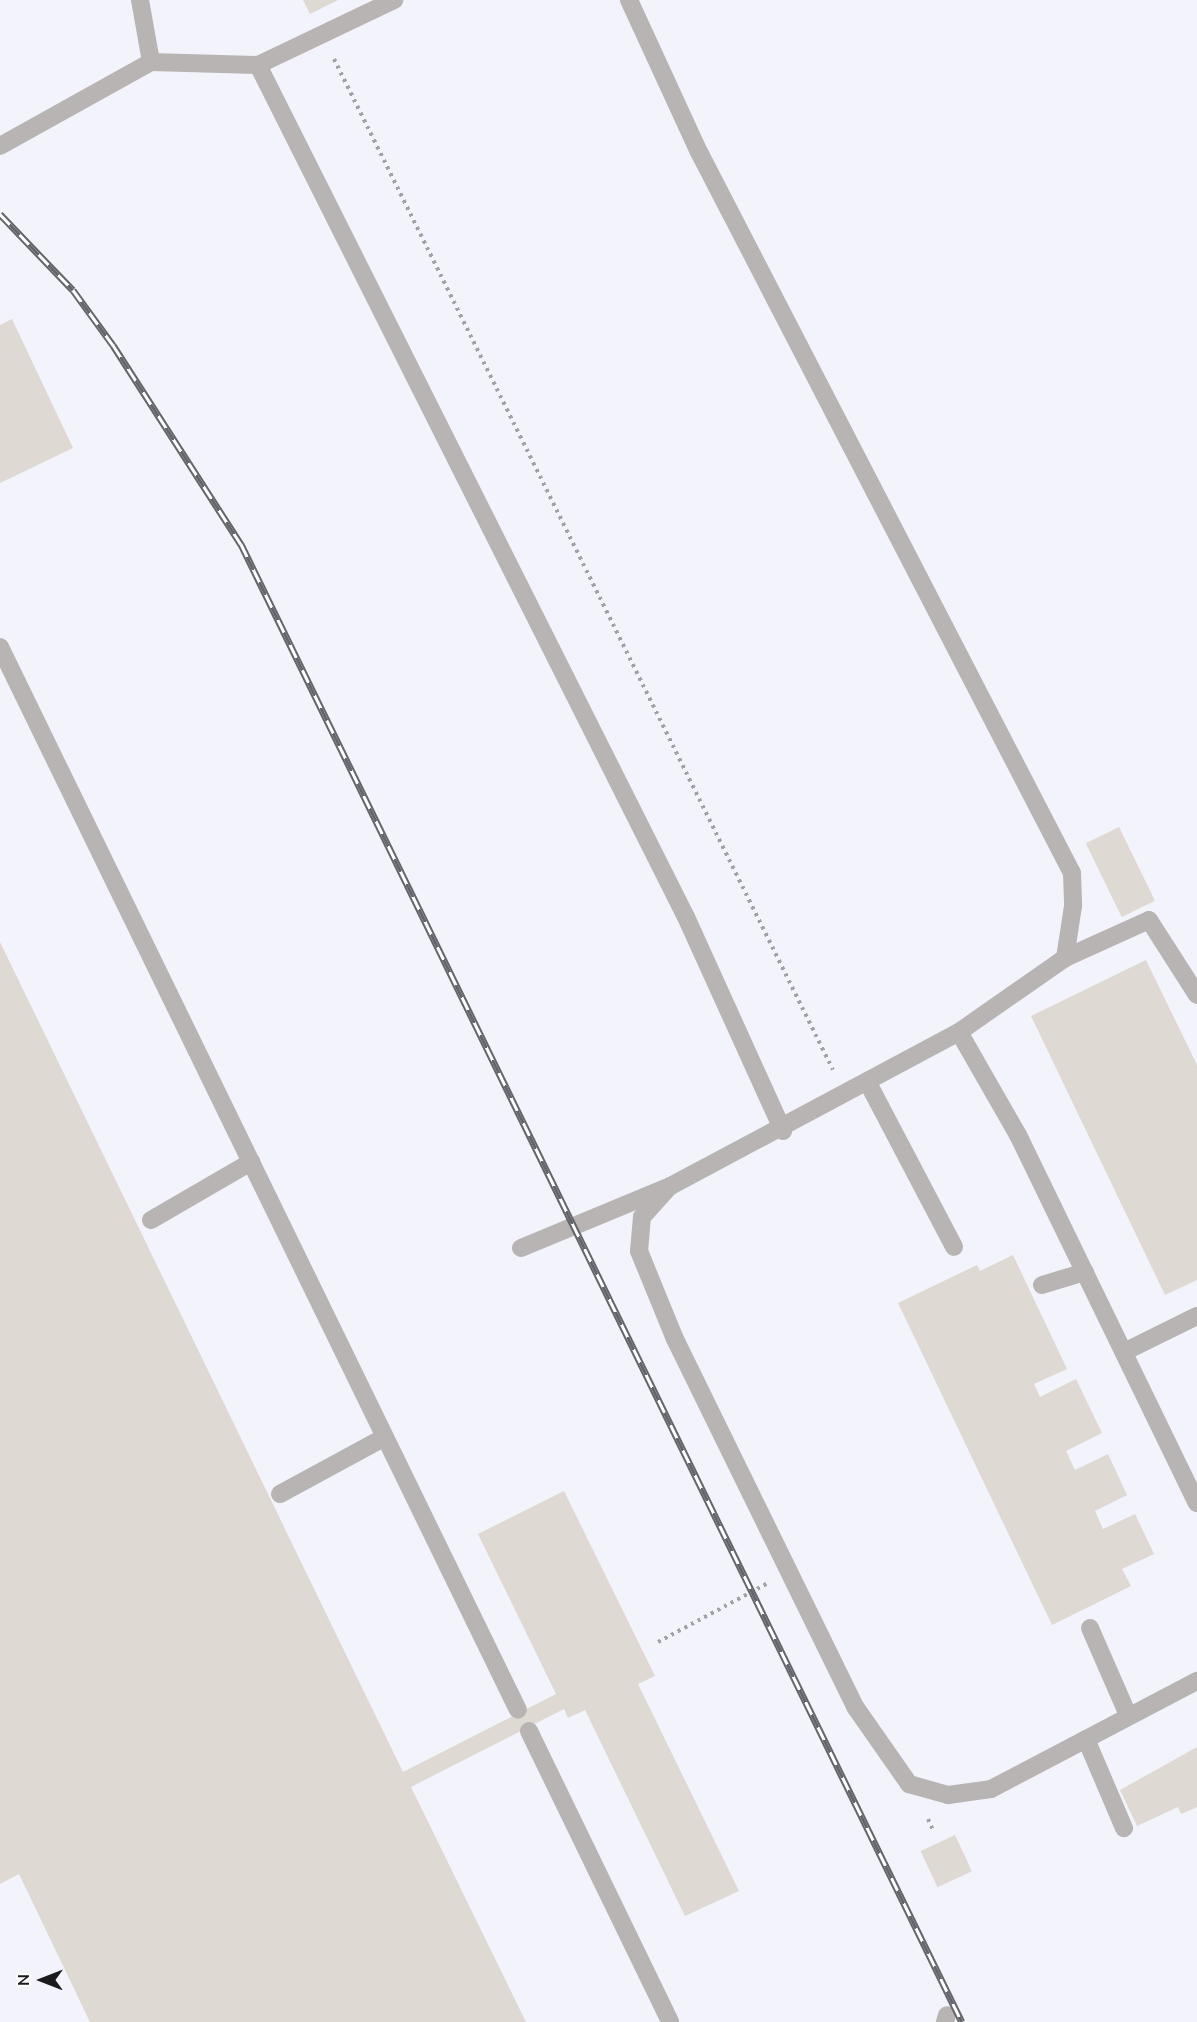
<!DOCTYPE html>
<html>
<head>
<meta charset="utf-8">
<style>
	body { margin:0 }
	#map { position:relative; width:1197px; height:2022px; overflow:hidden; background:#f2f3fb; font-family:"Nunito Sans",sans-serif }
	div>[style] { position:absolute }
	[style*='--x'] { left:calc(var(--x)*1px); top:calc(var(--y)*1px); width:calc(var(--w)*1px); rotate:calc(var(--a)*1deg) }
	.building>* { inset:0; background:#dfd9d3; transform-origin:0 0 }
	.path>* { height:4px; margin-top:-2px; transform-origin:0; background:repeating-linear-gradient(90deg,#a0a1a7 0 3px,transparent 0 7.5px) }
	.service>* { height:18px; margin:-9px; padding:0 9px; transform-origin:9px; border-radius:9px; background:#b8b4b3 }
	.rail>* { height:7px; margin-top:-3.5px; transform-origin:0; background:repeating-linear-gradient(90deg,#fff 0 14px,#64656a 0 28px); box-sizing:border-box; border-block:2px solid #64656a }
	span { translate:-50% -50%; white-space:nowrap; text-align:center; line-height:1.15; -webkit-text-stroke:6px #fff; paint-order:stroke }
	.north { position:absolute; left:12px; top:1950px; width:60px; height:60px; -webkit-text-stroke:4px #fff; paint-order:stroke; rotate:270deg; font-size:16px; font-weight:700; line-height:24px; text-align:center; color:#1a1a1d }
	.north::after { content:''; display:block; margin:auto; width:21px; height:27px; background:#1a1a1d; clip-path:polygon(50% 0,100% 100%,50% 72%,0 100%) }
</style>
</head>
<body>
<div id="map">
	<div class="building">
		<i style="clip-path:polygon(303px 0,338px 0,310px 14px)"></i>
		<i style="clip-path:polygon(12px 319px,73px 448px,0 483px,0 325px)"></i>
		<i style="left:1119px;top:827px;width:82px;height:37px;rotate:64deg"></i>
		<i style="clip-path:polygon(0 942px,403px 1772px,556px 1694px,478px 1534px,564px 1491px,655px 1676px,638px 1684px,739px 1891px,685px 1916px,585px 1710px,568px 1718px,564px 1709px,411px 1787px,526px 2022px,90px 2022px,19px 1874px,0 1884px)"></i>
		<i style="clip-path:polygon(1146px 960px,1197px 1065px,1197px 1280px,1165px 1295px,1031px 1016px)"></i>
		<i style="clip-path:polygon(1013px 1255px,1067px 1369px,1034px 1384px,1040px 1397px,1076px 1379px,1102px 1433px,1066px 1451px,1075px 1470px,1108px 1454px,1127px 1495px,1095px 1511px,1103px 1529px,1135px 1514px,1154px 1554px,1122px 1569px,1131px 1586px,1052px 1625px,898px 1303px,977px 1265px,980px 1271px)"></i>
		<i style="clip-path:polygon(1197px 1747px,1197px 1807px,1181px 1814px,1178px 1807px,1137px 1826px,1120px 1790px)"></i>
		<i style="left:955px;top:1835px;width:40px;height:38px;rotate:65deg"></i>
	</div>
	<div class="path">
		<i style="--x:334;--y:59;--w:1127;--a:63.73"></i>
		<i style="--x:658;--y:1642;--w:123;--a:-28.2"></i>
		<i style="--x:928;--y:1819;--w:12;--a:66"></i>
	</div>
	<div class="service">
		<i style="--x:140;--y:0;--w:63;--a:79.9"></i>
		<i style="--x:629;--y:0;--w:167;--a:65.3"></i>
		<i style="--x:699;--y:152;--w:812;--a:62.65"></i>
		<i style="--x:1072;--y:873;--w:33;--a:88"></i>
		<i style="--x:1073;--y:906;--w:53;--a:98.7"></i>
		<i style="--x:1065;--y:958;--w:129;--a:145.1"></i>
		<i style="--x:959;--y:1032;--w:327;--a:151.9"></i>
		<i style="--x:670;--y:1186;--w:42;--a:132.1"></i>
		<i style="--x:642;--y:1217;--w:34;--a:95"></i>
		<i style="--x:639;--y:1251;--w:95;--a:67.8"></i>
		<i style="--x:675;--y:1339;--w:411;--a:63.9"></i>
		<i style="--x:856;--y:1708;--w:93;--a:55.1"></i>
		<i style="--x:909;--y:1784;--w:41;--a:15.8"></i>
		<i style="--x:948;--y:1795;--w:43;--a:-7.9"></i>
		<i style="--x:991;--y:1789;--w:233;--a:-27.7"></i>
		<i style="--x:258;--y:65;--w:151;--a:-25.5"></i>
		<i style="--x:0;--y:146;--w:173;--a:-29.1"></i>
		<i style="--x:151;--y:62;--w:107;--a:1.6"></i>
		<i style="--x:258;--y:65;--w:953;--a:63.33"></i>
		<i style="--x:686;--y:917;--w:235;--a:65.6"></i>
		<i style="--x:0;--y:647;--w:1182;--a:64.02"></i>
		<i style="--x:1065;--y:958;--w:92;--a:-24.3"></i>
		<i style="--x:1149;--y:920;--w:89;--a:57.4"></i>
		<i style="--x:959;--y:1032;--w:119;--a:60.2"></i>
		<i style="--x:1018;--y:1135;--w:409;--a:64.1"></i>
		<i style="--x:868;--y:1083;--w:185;--a:62.3"></i>
		<i style="--x:151;--y:1220;--w:116;--a:-30.1"></i>
		<i style="--x:521;--y:1248;--w:157;--a:-22.5"></i>
		<i style="--x:1042;--y:1285;--w:45;--a:-16.8"></i>
		<i style="--x:1124;--y:1352;--w:81;--a:-26.3"></i>
		<i style="--x:280;--y:1494;--w:119;--a:-28.5"></i>
		<i style="--x:1090;--y:1628;--w:95;--a:66.4"></i>
		<i style="--x:529;--y:1731;--w:323;--a:64.1"></i>
		<i style="--x:1086;--y:1739;--w:97;--a:66.9"></i>
		<i style="--x:945;--y:2022;--w:7;--a:-74"></i>
	</div>
	<div class="rail">
		<i style="--x:0;--y:214;--w:105;--a:46.2"></i>
		<i style="--x:73;--y:290;--w:68;--a:54"></i>
		<i style="--x:113;--y:345;--w:237;--a:57.3"></i>
		<i style="--x:241;--y:544;--w:1644;--a:64"></i>
	</div>
	<div class="north">N</div>
</div>
</body>
</html>
